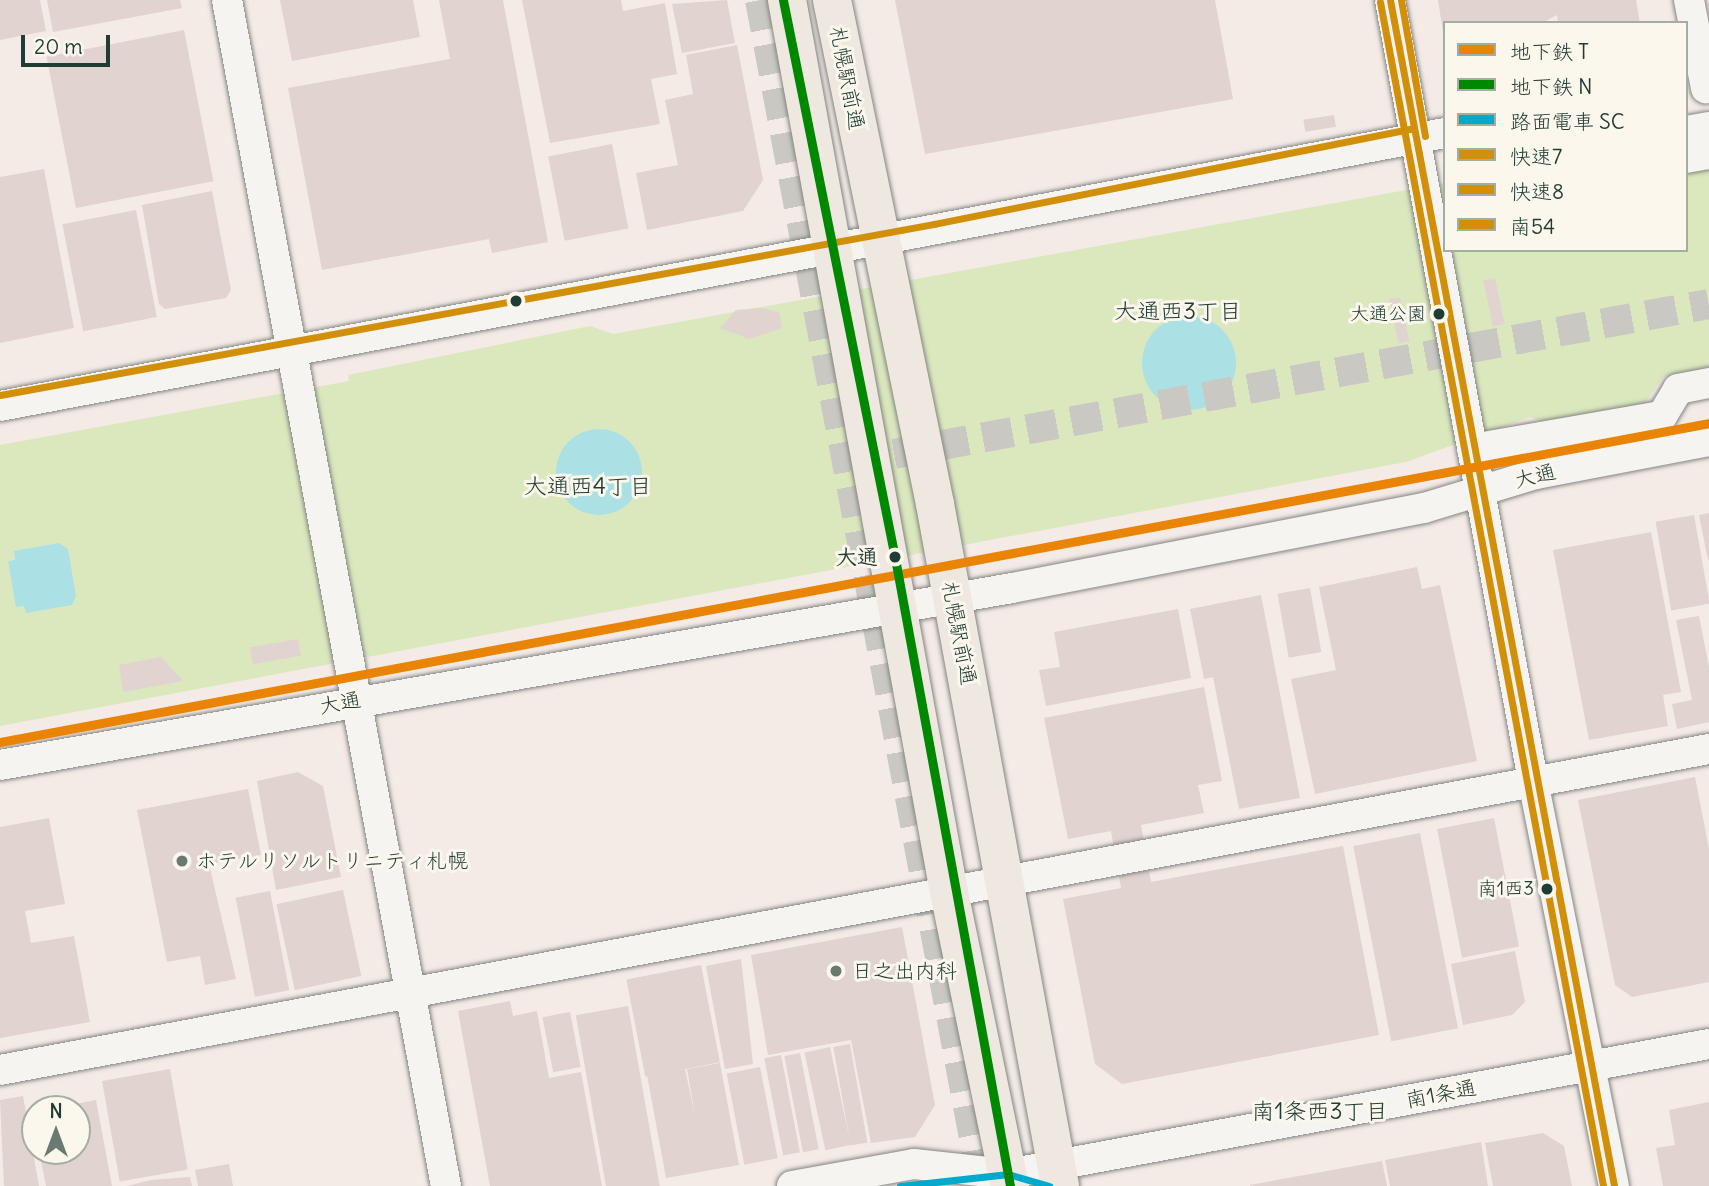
<!DOCTYPE html>
<html>
<head>
<meta charset="utf-8">
<style>
	body { margin:0 }
	#map { position:relative; width:1709px; height:1186px; overflow:hidden; background:#f4ebe7; font-family:Delius,"Klee One",sans-serif }
	div>[style] { position:absolute }
	[style*='--x'] { left:calc(var(--x)*1px); top:calc(var(--y)*1px); width:calc(var(--w)*1px); rotate:calc(var(--a)*1deg) }
	.green>* { inset:0; background:#dbe8be }
	.water>* { inset:0; background:#abe1e4 }
	.round { border-radius:50% }
	.building>* { inset:0; background:#e0d3d0; transform-origin:0 0 }
	.minor-tunnel>* { height:30px; margin-top:-15px; transform-origin:0; background:repeating-linear-gradient(90deg,#c9c8c3 0 30px,transparent 0 45px) }
	.roads { filter:drop-shadow(0 0 2px #848682) drop-shadow(0 0 2px #848682) }
	.minor>* { height:30px; margin:-15px; padding:0 15px; transform-origin:15px; border-radius:15px; background:#f6f4f0 }
	.highway>* { height:38px; margin:-19px; padding:0 19px; transform-origin:19px; border-radius:19px; background:#eee8e0 }
	.bus-1>* { height:7px; margin:-3.5px; padding:0 3.5px; transform-origin:3.5px; border-radius:3.5px; background:#d2900a }
	.bus-2>* { height:7px; margin:-3.5px; padding:0 3.5px; transform-origin:3.5px; border-radius:3.5px; background:#d2900a }
	.bus-3>* { height:7px; margin:-3.5px; padding:0 3.5px; transform-origin:3.5px; border-radius:3.5px; background:#d2900a }
	.tram-1>* { height:7px; margin:-3.5px; padding:0 3.5px; transform-origin:3.5px; border-radius:3.5px; background:#00a9ce }
	.metro-1>* { height:9px; margin:-4.5px; padding:0 4.5px; transform-origin:4.5px; border-radius:4.5px; background:#e98405 }
	.metro-2>* { height:9px; margin:-4.5px; padding:0 4.5px; transform-origin:4.5px; border-radius:4.5px; background:#080 }
	.dots>* { width:19px; height:19px; translate:-50% -50%; box-sizing:border-box; border:4px solid #fbf7ec; border-radius:50% }
	span { translate:-50% -50%; white-space:nowrap; text-align:center; line-height:1.15; -webkit-text-stroke:6px #fbf7ec; paint-order:stroke }
	.bus-label { font-size:19px; color:#1f3d34 }
	.right { translate:-100% -50%; text-align:right }
	.street-label { font-size:21px; color:#1f3d34 }
	.stop-label { font-size:21px; color:#1f3d34; font-weight:700 }
	.poi-label { font-size:21px; color:#1f3d34 }
	.left { translate:0 -50%; text-align:left }
	.neighbourhood-label { font-size:23px; color:#1f3d34 }
	.legend { position:absolute; left:1443px; top:21px; width:245px; height:231px; box-sizing:border-box; background:#fbf7ec; border:2px solid #a3ada2; margin:0; padding:9px 12px; list-style:none; font-size:21px; color:#1f3d34 }
	.legend li { display:flex; align-items:center; gap:14px; height:35px }
	.legend b { width:35px; border:2px solid #a3ada2 }
	.north { position:absolute; left:21px; top:1095px; width:70px; height:70px; box-sizing:border-box; background:#fbf7ec; border:2px solid #a3ada2; border-radius:50%; rotate:0deg; font-size:19px; font-weight:700; line-height:28px; text-align:center; color:#1f3d34 }
	.north::after { content:''; display:block; margin:auto; width:24px; height:32px; background:#6a7a73; clip-path:polygon(50% 0,100% 100%,50% 72%,0 100%) }
	.scale { position:absolute; left:21px; top:35px; width:89px; height:32px; box-sizing:border-box; border:4px solid #1f3d34; border-top:0; padding-left:9px; font-size:21px; line-height:24px; white-space:nowrap; color:#1f3d34; -webkit-text-stroke:5px #fbf7ec; paint-order:stroke }
</style>
</head>
<body>
<div id="map">
	<div class="green">
		<i style="clip-path:polygon(1709px 166px,1709px 369px,1663px 377px,1643px 406px,1549px 424px,1530px 417px,1406px 462px,0 726px,0 445px,349px 381px,348px 375px,590px 326px,613px 334px,1445px 183px,1445px 250px,1686px 250px,1686px 170px)"></i>
	</div>
	<div class="water">
		<i class="round" style="left:1142px;top:316px;width:94px;height:94px"></i>
		<i class="round" style="left:556px;top:429px;width:86px;height:86px"></i>
		<i style="clip-path:polygon(59px 543px,68px 549px,76px 596px,72px 605px,26px 613px,24px 606px,16px 607px,8px 561px,15px 560px,14px 551px)"></i>
	</div>
	<div class="building">
		<i style="clip-path:polygon(0 0,40px 0,46px 31px,0 40px)"></i>
		<i style="clip-path:polygon(47px 0,180px 0,182px 8px,53px 32px)"></i>
		<i style="clip-path:polygon(280px 0,413px 0,420px 37px,292px 61px)"></i>
		<i style="clip-path:polygon(439px 0,503px 0,548px 242px,492px 253px,489px 239px,322px 270px,288px 88px,450px 59px)"></i>
		<i style="clip-path:polygon(522px 0,621px 0,623px 11px,665px 3px,677px 74px,651px 79px,660px 124px,550px 143px)"></i>
		<i style="clip-path:polygon(727px 0,735px 43px,682px 53px,672px 4px)"></i>
		<i style="clip-path:polygon(895px 0,1215px 0,1233px 99px,925px 154px)"></i>
		<i style="clip-path:polygon(1438px 0,1636px 0,1640px 23px,1558px 23px,1557px 15px,1542px 23px,1445px 23px,1443px 32px)"></i>
		<i style="left:184px;top:30px;width:154px;height:140px;rotate:79deg"></i>
		<i style="clip-path:polygon(737px 45px,763px 180px,743px 211px,647px 230px,636px 173px,678px 165px,665px 100px,693px 94px,686px 55px)"></i>
		<i style="left:1334px;top:115px;width:12px;height:31px;rotate:81deg"></i>
		<i style="left:612px;top:144px;width:86px;height:65px;rotate:79deg"></i>
		<i style="clip-path:polygon(44px 169px,74px 328px,0 343px,0 177px)"></i>
		<i style="clip-path:polygon(212px 191px,231px 290px,226px 298px,165px 309px,159px 304px,142px 205px)"></i>
		<i style="left:136px;top:210px;width:109px;height:75px;rotate:79deg"></i>
		<i style="left:1495px;top:278px;width:47px;height:12px;rotate:78deg"></i>
		<i style="left:1400px;top:297px;width:45px;height:11px;rotate:78deg"></i>
		<i style="clip-path:polygon(761px 308px,779px 312px,782px 328px,749px 339px,720px 328px,736px 310px)"></i>
		<i style="clip-path:polygon(1709px 513px,1709px 560px,1708px 560px,1699px 515px)"></i>
		<i style="left:1694px;top:515px;width:90px;height:39px;rotate:80deg"></i>
		<i style="clip-path:polygon(1651px 532px,1681px 692px,1663px 695px,1668px 726px,1589px 740px,1553px 550px)"></i>
		<i style="clip-path:polygon(1417px 567px,1422px 589px,1440px 585px,1477px 761px,1315px 794px,1291px 679px,1336px 670px,1319px 587px)"></i>
		<i style="left:1310px;top:588px;width:65px;height:33px;rotate:80deg"></i>
		<i style="clip-path:polygon(1261px 595px,1300px 798px,1239px 809px,1213px 677px,1204px 679px,1190px 609px)"></i>
		<i style="clip-path:polygon(1178px 609px,1191px 678px,1046px 706px,1039px 670px,1060px 667px,1054px 632px)"></i>
		<i style="clip-path:polygon(1699px 616px,1709px 667px,1709px 722px,1677px 729px,1672px 704px,1692px 700px,1676px 620px)"></i>
		<i style="left:298px;top:639px;width:17px;height:49px;rotate:80deg"></i>
		<i style="clip-path:polygon(161px 657px,183px 681px,123px 692px,119px 665px)"></i>
		<i style="clip-path:polygon(1204px 687px,1222px 781px,1198px 785px,1204px 813px,1141px 825px,1151px 882px,1343px 846px,1379px 1035px,1122px 1084px,1095px 1064px,1063px 899px,1121px 888px,1111px 831px,1068px 839px,1044px 718px)"></i>
		<i style="clip-path:polygon(298px 772px,323px 786px,341px 877px,276px 890px,257px 781px)"></i>
		<i style="clip-path:polygon(1695px 777px,1709px 849px,1709px 982px,1632px 997px,1615px 985px,1578px 800px)"></i>
		<i style="clip-path:polygon(248px 789px,261px 855px,209px 864px,236px 979px,205px 985px,200px 956px,167px 962px,137px 810px)"></i>
		<i style="clip-path:polygon(49px 818px,65px 904px,25px 911px,31px 943px,74px 936px,90px 1022px,0 1038px,0 827px)"></i>
		<i style="left:1494px;top:818px;width:131px;height:58px;rotate:79deg"></i>
		<i style="left:1420px;top:833px;width:199px;height:68px;rotate:79deg"></i>
		<i style="left:343px;top:890px;width:88px;height:68px;rotate:78deg"></i>
		<i style="left:270px;top:891px;width:101px;height:35px;rotate:79deg"></i>
		<i style="clip-path:polygon(902px 927px,935px 1105px,915px 1137px,871px 1143px,851px 1040px,768px 1055px,751px 955px)"></i>
		<i style="clip-path:polygon(1515px 951px,1525px 1002px,1512px 1015px,1463px 1025px,1451px 964px)"></i>
		<i style="clip-path:polygon(741px 959px,753px 1064px,725px 1069px,706px 966px)"></i>
		<i style="left:701px;top:965px;width:99px;height:76px;rotate:79deg"></i>
		<i style="clip-path:polygon(510px 1001px,513px 1016px,537px 1011px,549px 1078px,581px 1072px,602px 1186px,490px 1186px,458px 1011px)"></i>
		<i style="left:628px;top:1006px;width:183px;height:53px;rotate:80deg"></i>
		<i style="left:570px;top:1012px;width:56px;height:28px;rotate:79deg"></i>
		<i style="left:850px;top:1044px;width:100px;height:17px;rotate:80deg"></i>
		<i style="left:830px;top:1047px;width:100px;height:26px;rotate:78deg"></i>
		<i style="left:800px;top:1053px;width:98px;height:16px;rotate:79deg"></i>
		<i style="left:781px;top:1055px;width:99px;height:17px;rotate:79deg"></i>
		<i style="clip-path:polygon(720px 1063px,739px 1165px,666px 1178px,647px 1075px,685px 1069px,695px 1115px,687px 1069px)"></i>
		<i style="left:760px;top:1067px;width:93px;height:34px;rotate:79deg"></i>
		<i style="left:170px;top:1069px;width:102px;height:69px;rotate:80deg"></i>
		<i style="clip-path:polygon(23px 1096px,39px 1186px,4px 1186px,0 1100px)"></i>
		<i style="clip-path:polygon(96px 1100px,112px 1186px,46px 1186px,39px 1151px,77px 1151px,77px 1109px,54px 1108px)"></i>
		<i style="clip-path:polygon(1709px 1102px,1709px 1186px,1663px 1186px,1656px 1148px,1675px 1145px,1669px 1110px)"></i>
		<i style="clip-path:polygon(1543px 1133px,1564px 1146px,1572px 1186px,1493px 1186px,1485px 1143px)"></i>
		<i style="clip-path:polygon(1481px 1142px,1488px 1186px,1390px 1186px,1385px 1160px)"></i>
		<i style="clip-path:polygon(1382px 1161px,1387px 1186px,1250px 1186px,1250px 1185px)"></i>
		<i style="clip-path:polygon(229px 1164px,233px 1186px,198px 1186px,195px 1170px)"></i>
		<i style="clip-path:polygon(190px 1177px,192px 1186px,127px 1186px,151px 1180px)"></i>
	</div>
	<div class="minor-tunnel">
		<i style="--x:760;--y:0;--w:1207;--a:79.35"></i>
		<i style="--x:850;--y:462;--w:873;--a:-10.42"></i>
	</div>
	<div class="roads">
		<div class="minor">
			<i style="--x:227;--y:0;--w:1206;--a:79.54"></i>
			<i style="--x:1390;--y:0;--w:794;--a:79.62"></i>
			<i style="--x:1533;--y:781;--w:413;--a:78.7"></i>
			<i style="--x:1689;--y:0;--w:90;--a:79.1"></i>
			<i style="--x:1686;--y:131;--w:23;--a:-10"></i>
			<i style="--x:1686;--y:158;--w:23;--a:-10"></i>
			<i style="--x:0;--y:406;--w:1471;--a:-10.7"></i>
			<i style="--x:1472;--y:449;--w:193;--a:-9.9"></i>
			<i style="--x:1662;--y:416;--w:31;--a:-59"></i>
			<i style="--x:1678;--y:389;--w:32;--a:-11"></i>
			<i style="--x:0;--y:765;--w:1027;--a:-9.92"></i>
			<i style="--x:1012;--y:588;--w:420;--a:-11"></i>
			<i style="--x:1424;--y:508;--w:117;--a:-16.9"></i>
			<i style="--x:1536;--y:474;--w:176;--a:-10.8"></i>
			<i style="--x:0;--y:1070;--w:1739;--a:-10.64"></i>
			<i style="--x:792;--y:1186;--w:124;--a:-10.2"></i>
			<i style="--x:914;--y:1164;--w:95;--a:6.1"></i>
			<i style="--x:1008;--y:1174;--w:713;--a:-10.51"></i>
		</div>
		<div class="highway">
			<i style="--x:787;--y:0;--w:907;--a:79.71"></i>
			<i style="--x:949;--y:892;--w:300;--a:78.3"></i>
			<i style="--x:832;--y:0;--w:514;--a:78.45"></i>
			<i style="--x:935;--y:504;--w:693;--a:79.61"></i>
		</div>
	</div>
	<div class="bus-1">
		<i style="--x:1390;--y:0;--w:1207;--a:79.3"></i>
	</div>
	<div class="bus-2">
		<i style="--x:1380;--y:2;--w:1205;--a:79.33"></i>
	</div>
	<div class="bus-3">
		<i style="--x:1401;--y:0;--w:138;--a:80"></i>
		<i style="--x:0;--y:395;--w:950;--a:-10.38"></i>
		<i style="--x:934;--y:224;--w:489;--a:-11.3"></i>
	</div>
	<div class="tram-1">
		<i style="--x:900;--y:1186;--w:109;--a:-6.3"></i>
		<i style="--x:1008;--y:1174;--w:43;--a:16.3"></i>
	</div>
	<div class="metro-1">
		<i style="--x:0;--y:742;--w:1739;--a:-10.57"></i>
	</div>
	<div class="metro-2">
		<i style="--x:783;--y:0;--w:569;--a:78.65"></i>
		<i style="--x:895;--y:558;--w:638;--a:79.62"></i>
	</div>
	<div class="dots">
		<i style="left:516px;top:301px;background:#1f3d34"></i>
		<i style="left:1439px;top:314px;background:#1f3d34"></i>
		<i style="left:895px;top:557px;background:#1f3d34"></i>
		<i style="left:182px;top:861px;background:#6a7a73"></i>
		<i style="left:1547px;top:889px;background:#1f3d34"></i>
		<i style="left:836px;top:971px;background:#6a7a73"></i>
	</div>
	<div class="bus-label">
		<span class="right" style="left:1426px;top:314px">大通公園</span>
		<span class="right" style="left:1534px;top:889px">南1西3</span>
	</div>
	<div class="street-label">
		<span style="left:847px;top:78px;rotate:79deg">札幌駅前通</span>
		<span style="left:1535px;top:476px;rotate:-14deg">大通</span>
		<span style="left:959px;top:633px;rotate:79deg">札幌駅前通</span>
		<span style="left:340px;top:703px;rotate:-10deg">大通</span>
		<span style="left:1441px;top:1094px;rotate:-11deg">南1条通</span>
	</div>
	<div class="stop-label">
		<span class="right" style="left:878px;top:557px">大通</span>
	</div>
	<div class="poi-label">
		<span class="left" style="left:196px;top:861px">ホテルリソルトリニティ札幌</span>
		<span class="left" style="left:852px;top:971px">日之出内科</span>
	</div>
	<div class="neighbourhood-label">
		<span style="left:1178px;top:311px">大通西3丁目</span>
		<span style="left:588px;top:486px">大通西4丁目</span>
		<span style="left:1320px;top:1111px">南1条西3丁目</span>
	</div>
	<ul class="legend">
	<li><b style="height:9px;background:#e98405"></b>地下鉄 T</li>
	<li><b style="height:9px;background:#080"></b>地下鉄 N</li>
	<li><b style="height:9px;background:#00a9ce"></b>路面電車 SC</li>
	<li><b style="height:9px;background:#d2900a"></b>快速7</li>
	<li><b style="height:9px;background:#d2900a"></b>快速8</li>
	<li><b style="height:9px;background:#d2900a"></b>南54</li>
	</ul>
	<div class="north">N</div>
	<div class="scale">20 m</div>
</div>
</body>
</html>
